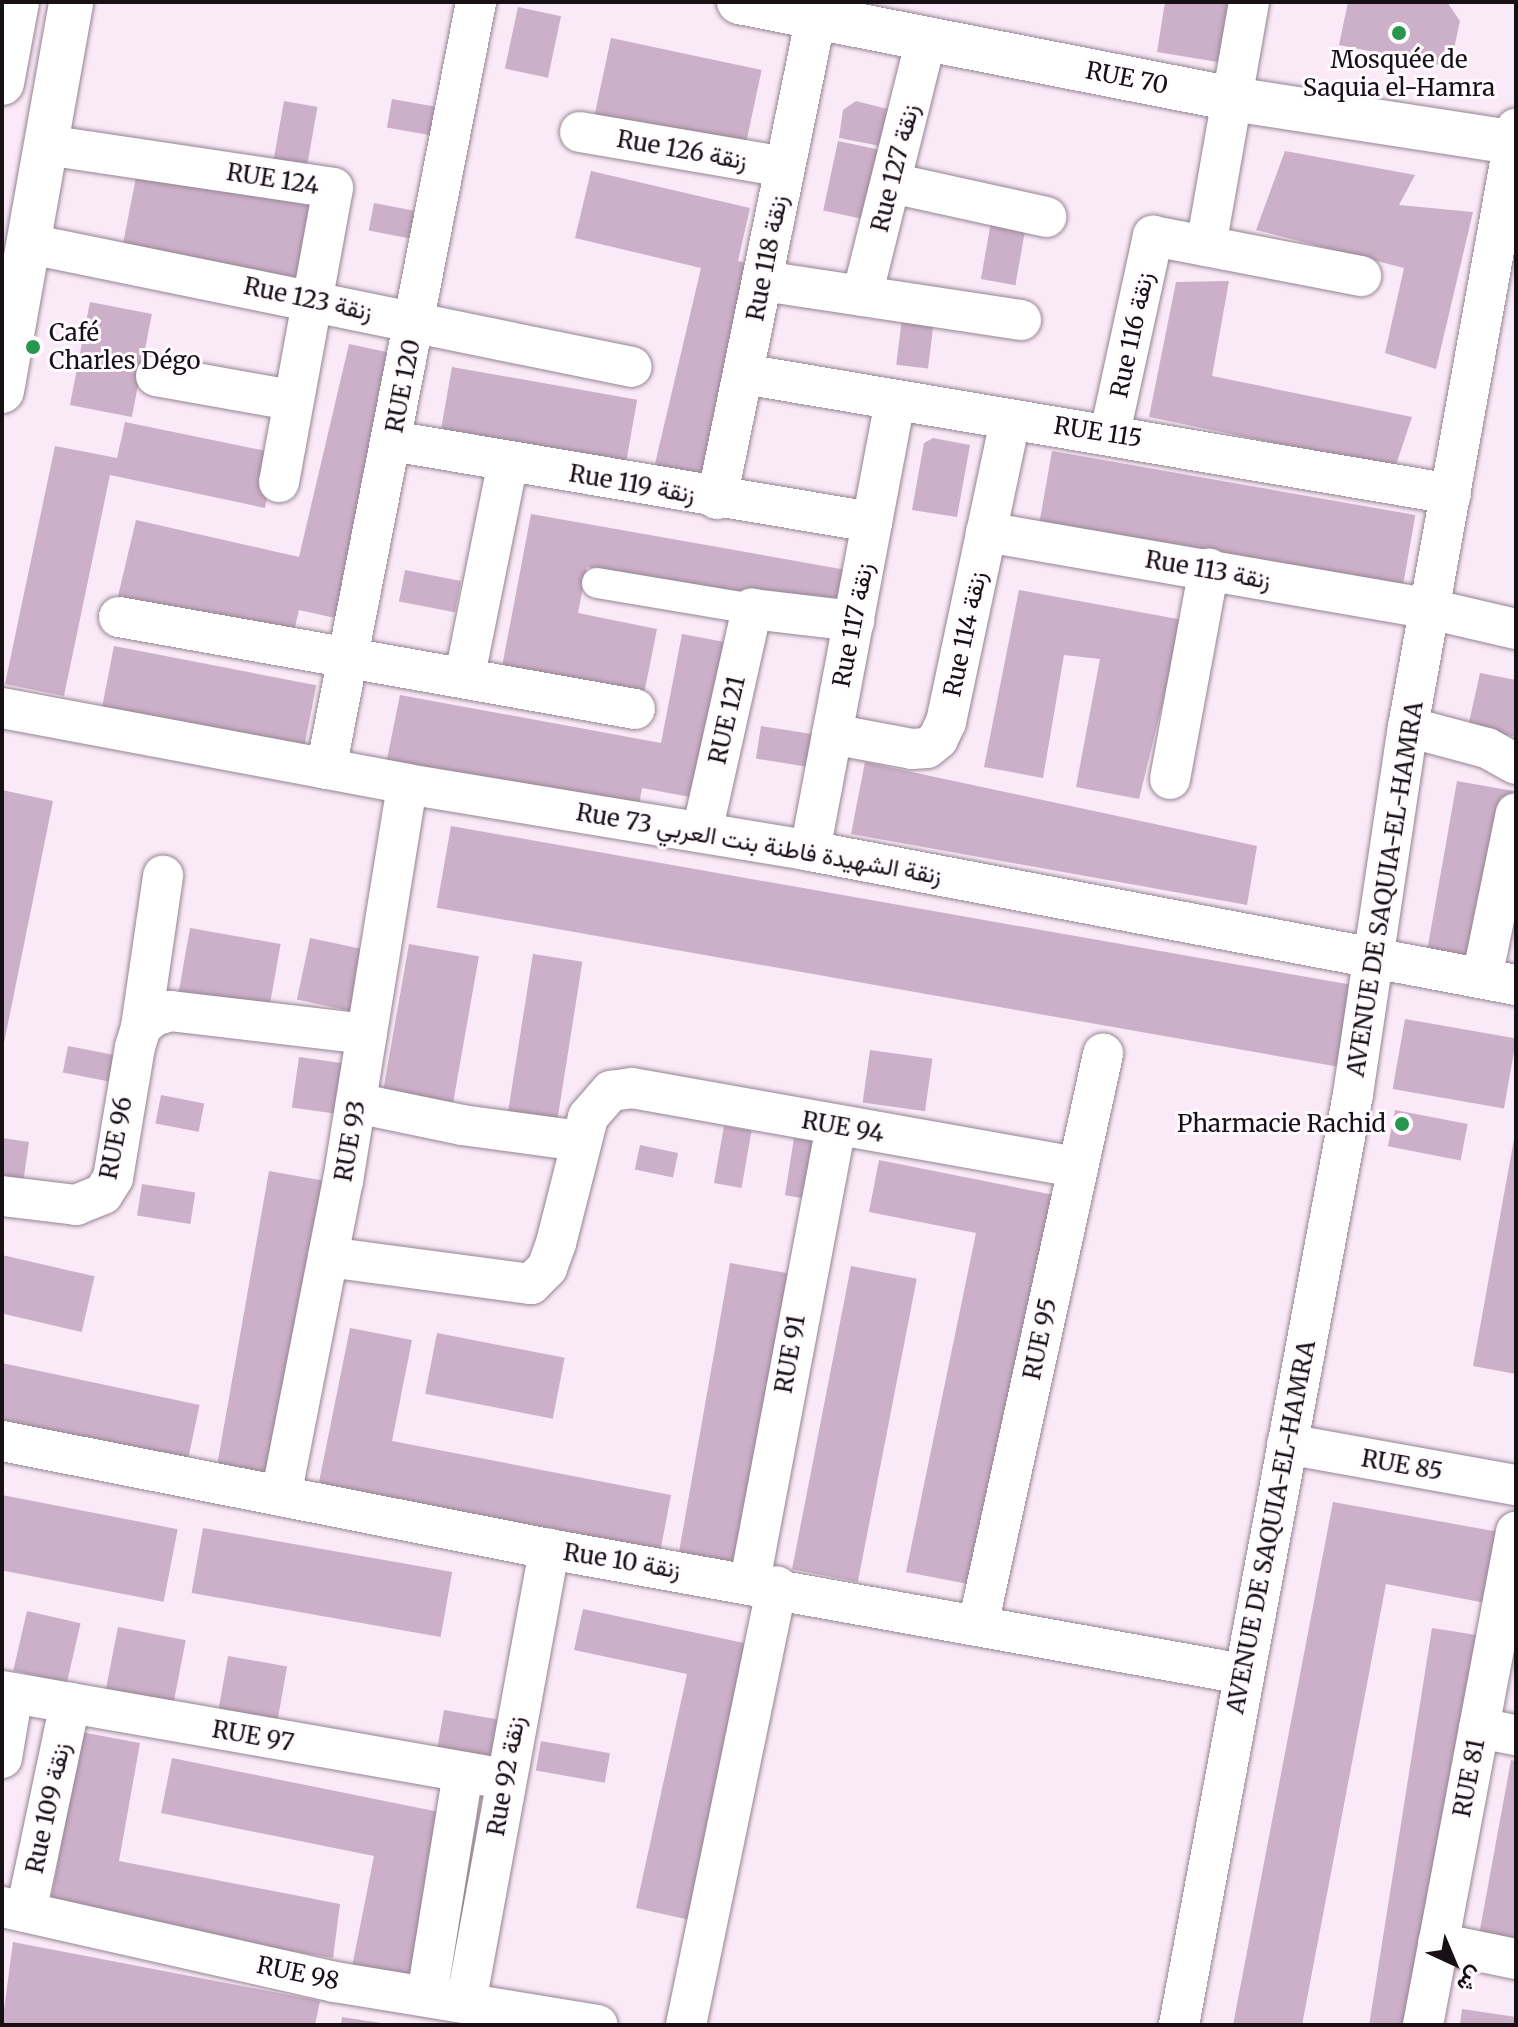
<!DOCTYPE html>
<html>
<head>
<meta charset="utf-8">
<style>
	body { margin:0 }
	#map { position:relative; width:1518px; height:2027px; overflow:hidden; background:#fae9f7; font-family:Merriweather,Vazirmatn,serif }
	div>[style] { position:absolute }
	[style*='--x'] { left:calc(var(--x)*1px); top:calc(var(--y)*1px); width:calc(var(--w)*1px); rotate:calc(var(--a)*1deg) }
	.building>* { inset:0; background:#ccafc8; transform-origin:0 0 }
	.roads { filter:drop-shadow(0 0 2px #948592) drop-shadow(0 0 2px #948592) }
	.pedestrian>* { height:30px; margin:-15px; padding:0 15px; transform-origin:15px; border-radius:15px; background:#fff }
	.minor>* { height:40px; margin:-20px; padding:0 20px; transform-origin:20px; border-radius:20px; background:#fff }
	.tertiary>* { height:44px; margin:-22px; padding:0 22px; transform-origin:22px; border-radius:22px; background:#fff }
	.dots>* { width:22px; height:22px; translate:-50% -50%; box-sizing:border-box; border:4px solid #fffbfe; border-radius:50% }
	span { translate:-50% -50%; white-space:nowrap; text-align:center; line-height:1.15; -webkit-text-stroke:6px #fffbfe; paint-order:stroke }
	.poi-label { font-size:24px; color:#171116 }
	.left { translate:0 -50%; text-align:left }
	.right { translate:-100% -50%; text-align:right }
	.street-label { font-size:24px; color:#171116 }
	.frame { position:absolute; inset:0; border:4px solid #171116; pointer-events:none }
	.north { position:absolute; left:1414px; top:1923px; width:80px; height:80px; -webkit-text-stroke:6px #fffbfe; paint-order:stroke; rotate:136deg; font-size:22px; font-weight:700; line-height:32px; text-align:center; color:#171116 }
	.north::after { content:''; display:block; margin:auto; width:28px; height:36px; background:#171116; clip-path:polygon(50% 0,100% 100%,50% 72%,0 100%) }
</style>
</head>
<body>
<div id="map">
	<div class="building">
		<i style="clip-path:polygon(1165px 2px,1247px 2px,1236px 65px,1157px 52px)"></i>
		<i style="clip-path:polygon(1348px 2px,1447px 2px,1460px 21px,1450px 67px,1339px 45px)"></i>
		<i style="left:518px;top:7px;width:44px;height:63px;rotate:12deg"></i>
		<i style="left:611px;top:38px;width:154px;height:90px;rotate:12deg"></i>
		<i style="left:392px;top:99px;width:60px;height:29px;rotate:10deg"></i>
		<i style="left:284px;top:101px;width:34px;height:61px;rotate:10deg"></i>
		<i style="clip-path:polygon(856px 101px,895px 111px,886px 147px,839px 138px,843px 110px)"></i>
		<i style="left:838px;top:141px;width:49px;height:71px;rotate:12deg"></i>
		<i style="clip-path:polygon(1285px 151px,1415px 175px,1399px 205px,1473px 212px,1436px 369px,1385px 353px,1404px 268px,1256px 230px)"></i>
		<i style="clip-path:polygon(591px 171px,750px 208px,738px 261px,761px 267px,710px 481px,654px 468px,701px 268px,575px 238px)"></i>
		<i style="left:137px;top:172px;width:182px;height:76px;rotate:11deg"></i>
		<i style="left:374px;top:203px;width:54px;height:28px;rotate:11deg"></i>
		<i style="left:991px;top:222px;width:35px;height:58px;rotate:10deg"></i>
		<i style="clip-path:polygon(1229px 281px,1212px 376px,1412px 417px,1395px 468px,1149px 417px,1176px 282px)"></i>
		<i style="left:90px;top:302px;width:63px;height:105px;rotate:11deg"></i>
		<i style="left:902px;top:318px;width:32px;height:47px;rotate:7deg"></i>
		<i style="clip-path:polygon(349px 344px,405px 356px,344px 620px,299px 610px,293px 636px,118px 596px,136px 520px,299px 557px)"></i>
		<i style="left:452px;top:367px;width:188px;height:75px;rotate:10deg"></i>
		<i style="clip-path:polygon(125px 422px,276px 453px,265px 508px,110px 475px,64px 696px,5px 684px,55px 446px,117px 458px)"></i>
		<i style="clip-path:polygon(933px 438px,970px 445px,957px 517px,912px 510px,924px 443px)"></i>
		<i style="left:1052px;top:451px;width:369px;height:73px;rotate:10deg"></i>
		<i style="clip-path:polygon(531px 514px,852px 571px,843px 617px,587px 567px,578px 613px,657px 629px,643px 699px,501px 672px)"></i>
		<i style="left:405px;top:570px;width:57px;height:32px;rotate:11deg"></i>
		<i style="clip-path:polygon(1019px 590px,1183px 620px,1139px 799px,1076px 787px,1100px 659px,1064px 655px,1043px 778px,984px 767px)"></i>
		<i style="clip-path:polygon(682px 634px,730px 643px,701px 799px,642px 788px,638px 811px,386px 764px,400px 695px,661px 743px)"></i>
		<i style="left:114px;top:646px;width:206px;height:76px;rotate:11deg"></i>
		<i style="clip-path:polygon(1480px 673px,1516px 680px,1516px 737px,1468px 727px)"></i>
		<i style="left:761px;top:726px;width:63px;height:33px;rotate:9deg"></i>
		<i style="clip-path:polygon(865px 762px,1257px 846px,1247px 905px,851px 834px)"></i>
		<i style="left:1457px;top:781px;width:57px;height:171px;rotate:10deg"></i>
		<i style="clip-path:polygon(2px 790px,53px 801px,3px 1048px,2px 1048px)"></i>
		<i style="left:451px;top:826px;width:914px;height:83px;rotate:10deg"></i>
		<i style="left:190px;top:928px;width:92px;height:74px;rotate:10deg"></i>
		<i style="left:310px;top:938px;width:69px;height:63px;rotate:12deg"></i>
		<i style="left:409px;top:944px;width:71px;height:167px;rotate:10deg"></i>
		<i style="left:533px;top:954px;width:50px;height:172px;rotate:9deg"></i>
		<i style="left:1405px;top:1019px;width:113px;height:71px;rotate:10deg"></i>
		<i style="left:68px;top:1046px;width:59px;height:27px;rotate:11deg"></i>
		<i style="left:870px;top:1050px;width:63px;height:53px;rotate:8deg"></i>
		<i style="left:299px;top:1057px;width:55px;height:51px;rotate:8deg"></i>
		<i style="left:161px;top:1095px;width:44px;height:29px;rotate:11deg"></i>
		<i style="left:1395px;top:1110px;width:74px;height:37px;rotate:11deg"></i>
		<i style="left:724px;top:1126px;width:28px;height:58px;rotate:10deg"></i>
		<i style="clip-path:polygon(2px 1138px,29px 1142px,22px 1190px,2px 1187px)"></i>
		<i style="left:794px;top:1138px;width:25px;height:58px;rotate:9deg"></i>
		<i style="clip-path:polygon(1514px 1139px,1516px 1139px,1516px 1374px,1473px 1366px)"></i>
		<i style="left:640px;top:1145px;width:39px;height:25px;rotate:12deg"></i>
		<i style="clip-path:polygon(879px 1160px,1054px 1195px,973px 1585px,906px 1572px,976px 1233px,869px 1212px)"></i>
		<i style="left:269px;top:1171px;width:67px;height:309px;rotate:10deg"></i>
		<i style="left:142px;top:1184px;width:54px;height:32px;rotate:9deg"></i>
		<i style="left:2px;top:1255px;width:95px;height:57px;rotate:13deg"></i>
		<i style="left:730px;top:1263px;width:67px;height:308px;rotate:10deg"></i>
		<i style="left:851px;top:1266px;width:67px;height:309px;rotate:11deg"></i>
		<i style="clip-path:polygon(350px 1328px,412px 1340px,392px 1441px,671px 1495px,659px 1558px,317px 1492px)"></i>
		<i style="left:437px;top:1333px;width:130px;height:62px;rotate:11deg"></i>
		<i style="left:2px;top:1363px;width:202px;height:64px;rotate:12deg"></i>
		<i style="left:2px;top:1495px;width:179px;height:74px;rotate:11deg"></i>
		<i style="clip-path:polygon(1333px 1502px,1510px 1534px,1496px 1605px,1386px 1584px,1302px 2025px,1233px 2025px)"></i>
		<i style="left:203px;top:1528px;width:253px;height:66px;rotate:10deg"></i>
		<i style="clip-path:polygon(583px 1609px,749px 1644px,690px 1920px,636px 1908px,687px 1674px,574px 1650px)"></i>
		<i style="left:27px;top:1611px;width:55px;height:61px;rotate:13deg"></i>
		<i style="left:118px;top:1627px;width:69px;height:69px;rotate:11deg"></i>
		<i style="left:1432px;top:1628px;width:58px;height:403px;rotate:9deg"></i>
		<i style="left:228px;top:1656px;width:60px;height:55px;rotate:10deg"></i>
		<i style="left:444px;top:1710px;width:66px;height:39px;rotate:10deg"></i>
		<i style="clip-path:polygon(81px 1732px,140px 1743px,119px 1861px,340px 1904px,333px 1958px,49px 1912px)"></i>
		<i style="left:541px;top:1741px;width:70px;height:30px;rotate:10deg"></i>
		<i style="clip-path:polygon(172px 1758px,454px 1815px,420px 1986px,351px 1972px,374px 1856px,161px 1813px)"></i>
		<i style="clip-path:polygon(1511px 1760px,1516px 1761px,1516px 1953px,1477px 1946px)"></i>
		<i style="clip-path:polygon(13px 1942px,320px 2001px,315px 2025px,2px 2025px)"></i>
		<i style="clip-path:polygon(1462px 2009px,1516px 2017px,1516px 2025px,1460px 2025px)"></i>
		<i style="clip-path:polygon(342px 2017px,381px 2023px,381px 2025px,341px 2025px)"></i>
	</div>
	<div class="roads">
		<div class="pedestrian">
			<i style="--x:597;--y:583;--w:157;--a:9.5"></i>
		</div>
		<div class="minor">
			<i style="--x:580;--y:132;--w:207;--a:9.7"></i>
			<i style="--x:46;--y:145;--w:290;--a:8.5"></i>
			<i style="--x:333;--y:188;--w:299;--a:100.4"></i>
			<i style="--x:892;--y:183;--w:158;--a:12.4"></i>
			<i style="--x:30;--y:244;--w:614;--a:11.55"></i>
			<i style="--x:1206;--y:246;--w:248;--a:-80"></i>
			<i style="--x:763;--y:281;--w:261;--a:8.6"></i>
			<i style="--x:862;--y:296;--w:265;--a:-76"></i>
			<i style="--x:744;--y:374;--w:717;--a:9.63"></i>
			<i style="--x:156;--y:376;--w:137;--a:10.1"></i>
			<i style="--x:1110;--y:433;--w:202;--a:-77.7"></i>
			<i style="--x:1153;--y:236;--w:212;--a:10.9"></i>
			<i style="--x:392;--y:441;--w:487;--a:9.6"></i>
			<i style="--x:717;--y:499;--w:493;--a:-78.4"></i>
			<i style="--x:986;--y:532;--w:451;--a:9.8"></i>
			<i style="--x:1430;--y:609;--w:88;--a:13.1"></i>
			<i style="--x:119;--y:617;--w:524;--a:10.11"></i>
			<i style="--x:465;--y:675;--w:218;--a:-78.6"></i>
			<i style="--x:2;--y:708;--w:412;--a:10.6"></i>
			<i style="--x:407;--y:784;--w:409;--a:9.4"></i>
			<i style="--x:810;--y:851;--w:719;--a:10.75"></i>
			<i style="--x:1408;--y:727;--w:82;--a:14.9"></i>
			<i style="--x:1487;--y:748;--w:33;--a:29"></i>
			<i style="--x:832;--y:734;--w:81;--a:10.6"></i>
			<i style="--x:912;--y:749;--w:15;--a:-4"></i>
			<i style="--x:927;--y:748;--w:14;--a:-39"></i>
			<i style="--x:938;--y:739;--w:19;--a:-65"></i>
			<i style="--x:946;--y:722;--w:309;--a:-78"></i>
			<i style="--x:326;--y:769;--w:782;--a:-78.93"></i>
			<i style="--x:1170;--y:779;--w:214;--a:-79.5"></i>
			<i style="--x:702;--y:832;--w:229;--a:-77.4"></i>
			<i style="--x:752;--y:609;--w:103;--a:6.7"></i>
			<i style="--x:810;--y:851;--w:459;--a:-79.3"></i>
			<i style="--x:1482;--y:978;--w:168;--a:-78.4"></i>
			<i style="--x:141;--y:1027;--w:153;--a:-81.7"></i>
			<i style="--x:356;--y:1103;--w:108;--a:11.7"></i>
			<i style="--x:462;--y:1125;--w:120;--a:7.7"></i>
			<i style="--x:2;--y:1196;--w:75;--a:6.9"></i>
			<i style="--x:76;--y:1205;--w:29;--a:-22"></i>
			<i style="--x:103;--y:1194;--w:19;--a:-58"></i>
			<i style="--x:113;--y:1178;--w:133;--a:-80.5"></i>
			<i style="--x:135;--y:1047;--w:21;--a:-73"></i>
			<i style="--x:141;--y:1027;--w:17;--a:-40"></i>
			<i style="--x:154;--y:1016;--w:17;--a:-17"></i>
			<i style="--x:170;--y:1011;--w:198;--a:6.7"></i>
			<i style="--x:328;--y:1257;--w:205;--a:7.6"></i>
			<i style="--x:531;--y:1284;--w:23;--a:-45"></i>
			<i style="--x:547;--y:1268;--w:27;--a:-70"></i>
			<i style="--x:556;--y:1243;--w:130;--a:-75.7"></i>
			<i style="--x:588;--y:1117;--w:35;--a:-49"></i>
			<i style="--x:611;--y:1091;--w:21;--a:-8"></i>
			<i style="--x:632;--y:1088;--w:452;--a:10.1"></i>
			<i style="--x:2;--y:1441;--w:558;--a:11.17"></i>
			<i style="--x:549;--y:1549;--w:705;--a:10.21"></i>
			<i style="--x:1287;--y:1444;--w:233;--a:10.2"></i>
			<i style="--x:281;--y:1496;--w:321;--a:-78.9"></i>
			<i style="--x:343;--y:1181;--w:402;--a:-80.8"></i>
			<i style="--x:750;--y:1581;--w:462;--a:-79.3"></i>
			<i style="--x:978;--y:1625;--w:585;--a:-77.65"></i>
			<i style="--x:2;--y:1691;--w:511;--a:9.92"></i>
			<i style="--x:1479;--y:1728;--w:38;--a:11"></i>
			<i style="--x:2;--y:1758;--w:66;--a:-80.4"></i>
			<i style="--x:2;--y:1907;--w:341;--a:12.7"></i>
			<i style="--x:335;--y:1982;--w:266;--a:9.3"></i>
			<i style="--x:26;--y:1912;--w:214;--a:-78.1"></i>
			<i style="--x:1438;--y:1943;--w:80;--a:11.6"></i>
			<i style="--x:427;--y:1995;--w:226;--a:-80.8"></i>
			<i style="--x:466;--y:2003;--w:462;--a:-79.6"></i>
			<i style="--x:686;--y:2025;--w:448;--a:-78.3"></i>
			<i style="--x:1179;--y:2025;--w:947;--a:-79.41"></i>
			<i style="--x:1353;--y:1094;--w:371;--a:-81.5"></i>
			<i style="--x:1408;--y:727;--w:608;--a:-79.76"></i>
			<i style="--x:1423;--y:2025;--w:502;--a:-79.32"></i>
		</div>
		<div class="tertiary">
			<i style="--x:739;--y:2;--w:503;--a:11.11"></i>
			<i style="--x:1233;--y:99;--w:286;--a:8.8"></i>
			<i style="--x:2;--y:83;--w:82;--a:-79.5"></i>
			<i style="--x:2;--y:391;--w:395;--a:-79.9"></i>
		</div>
	</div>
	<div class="dots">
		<i style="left:1399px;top:33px;background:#27964f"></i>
		<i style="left:33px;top:347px;background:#27964f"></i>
		<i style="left:1402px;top:1124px;background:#27964f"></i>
	</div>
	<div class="poi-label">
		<span style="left:1399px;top:74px">Mosquée de<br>Saquia el-Hamra</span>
		<span class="left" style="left:49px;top:347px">Café<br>Charles Dégo</span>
		<span class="right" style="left:1386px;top:1124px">Pharmacie Rachid</span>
	</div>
	<div class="street-label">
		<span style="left:1127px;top:78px;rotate:11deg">RUE 70</span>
		<span style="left:682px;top:150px;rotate:10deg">Rue 126 زنقة</span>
		<span style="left:895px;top:168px;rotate:-76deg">Rue 127 زنقة</span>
		<span style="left:273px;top:179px;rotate:9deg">RUE 124</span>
		<span style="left:767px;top:258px;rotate:-79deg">Rue 118 زنقة</span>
		<span style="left:308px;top:299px;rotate:12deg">Rue 123 زنقة</span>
		<span style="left:1132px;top:335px;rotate:-78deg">Rue 116 زنقة</span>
		<span style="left:403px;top:386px;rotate:-79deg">RUE 120</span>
		<span style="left:1098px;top:432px;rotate:9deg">RUE 115</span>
		<span style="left:632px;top:484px;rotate:10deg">Rue 119 زنقة</span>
		<span style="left:1208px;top:570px;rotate:10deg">Rue 113 زنقة</span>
		<span style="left:853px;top:625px;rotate:-79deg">Rue 117 زنقة</span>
		<span style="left:965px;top:634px;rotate:-78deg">Rue 114 زنقة</span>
		<span style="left:727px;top:720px;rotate:-77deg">RUE 121</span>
		<span style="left:759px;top:844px;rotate:10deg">Rue 73 زنقة الشهيدة فاطنة بنت العربي</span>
		<span style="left:1385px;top:889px;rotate:-81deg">AVENUE DE SAQUIA-EL-HAMRA</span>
		<span style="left:843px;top:1127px;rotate:10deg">RUE 94</span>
		<span style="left:116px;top:1138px;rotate:-79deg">RUE 96</span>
		<span style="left:350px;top:1141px;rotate:-80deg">RUE 93</span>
		<span style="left:1040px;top:1339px;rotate:-78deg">RUE 95</span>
		<span style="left:790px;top:1354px;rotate:-80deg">RUE 91</span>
		<span style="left:1402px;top:1465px;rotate:10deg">RUE 85</span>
		<span style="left:1271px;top:1527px;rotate:-79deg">AVENUE DE SAQUIA-EL-HAMRA</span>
		<span style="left:622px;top:1561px;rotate:9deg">Rue 10 زنقة</span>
		<span style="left:253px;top:1736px;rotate:10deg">RUE 97</span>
		<span style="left:506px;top:1776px;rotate:-80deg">Rue 92 زنقة</span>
		<span style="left:1469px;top:1778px;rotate:-79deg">RUE 81</span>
		<span style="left:48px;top:1808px;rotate:-78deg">Rue 109 زنقة</span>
		<span style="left:298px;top:1973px;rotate:12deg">RUE 98</span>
	</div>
	<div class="frame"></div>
	<div class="north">ش</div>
</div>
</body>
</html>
